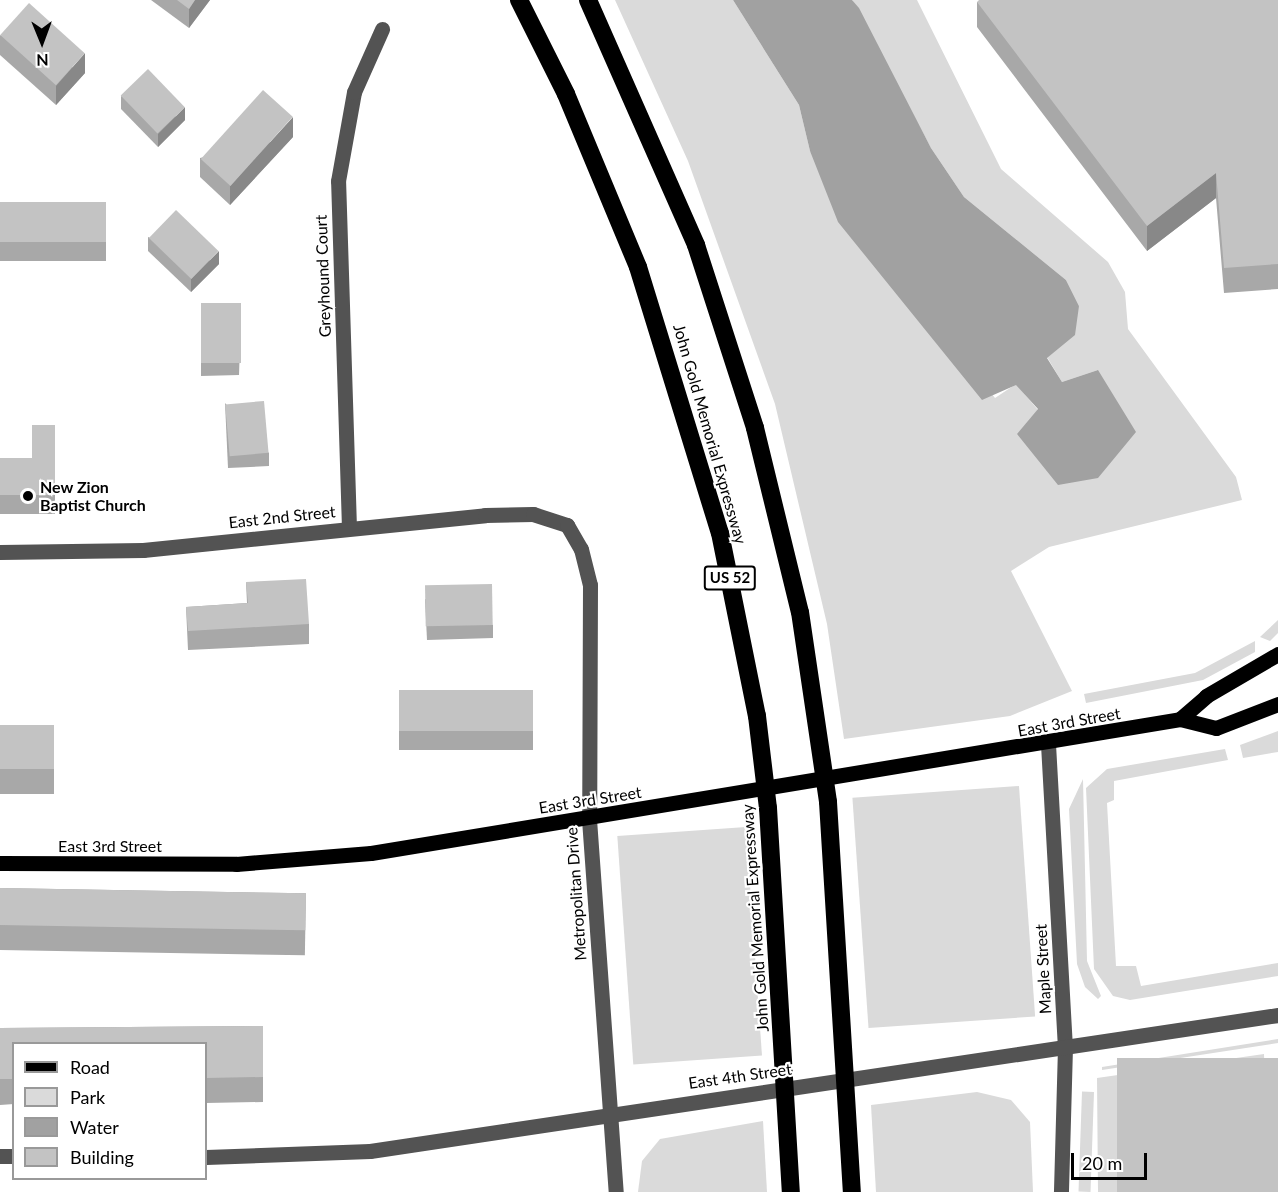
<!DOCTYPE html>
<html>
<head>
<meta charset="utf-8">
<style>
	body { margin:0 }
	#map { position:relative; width:1278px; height:1192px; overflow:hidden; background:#fff; font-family:Lato,sans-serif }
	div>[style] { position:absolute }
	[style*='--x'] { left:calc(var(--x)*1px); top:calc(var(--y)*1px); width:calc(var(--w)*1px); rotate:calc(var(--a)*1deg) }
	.green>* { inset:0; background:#dadada; transform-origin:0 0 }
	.water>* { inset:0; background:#a1a1a1 }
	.minor>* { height:15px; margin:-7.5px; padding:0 7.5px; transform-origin:7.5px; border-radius:7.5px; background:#535353 }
	.major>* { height:15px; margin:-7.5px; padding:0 7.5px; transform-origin:7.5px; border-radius:7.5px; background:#000 }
	.highway>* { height:18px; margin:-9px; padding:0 9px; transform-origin:9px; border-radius:9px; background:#000 }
	.wall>* { inset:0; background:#a8a8a8; transform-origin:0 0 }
	.shaded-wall>* { inset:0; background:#888 }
	.building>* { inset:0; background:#c3c3c3; transform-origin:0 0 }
	.dots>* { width:16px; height:16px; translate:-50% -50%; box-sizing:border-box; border:3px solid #fff; border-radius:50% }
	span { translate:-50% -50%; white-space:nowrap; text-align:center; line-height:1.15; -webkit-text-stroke:4.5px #fff; paint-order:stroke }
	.shield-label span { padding:2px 4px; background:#fff; border:2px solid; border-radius:4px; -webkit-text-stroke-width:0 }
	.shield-label { font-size:15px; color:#000; font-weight:700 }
	.street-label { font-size:16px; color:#000 }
	.poi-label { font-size:16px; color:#000; font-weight:700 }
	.left { translate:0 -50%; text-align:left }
	.legend { position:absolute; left:12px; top:1042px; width:195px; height:138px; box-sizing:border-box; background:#fff; border:2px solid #999; margin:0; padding:8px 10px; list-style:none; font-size:18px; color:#000 }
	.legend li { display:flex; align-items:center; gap:12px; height:30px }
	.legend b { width:30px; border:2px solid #999 }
	.north { position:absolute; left:12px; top:12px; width:60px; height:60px; -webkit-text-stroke:4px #fff; paint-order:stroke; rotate:179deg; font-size:16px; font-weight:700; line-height:24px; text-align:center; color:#000 }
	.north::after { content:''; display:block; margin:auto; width:21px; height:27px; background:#000; clip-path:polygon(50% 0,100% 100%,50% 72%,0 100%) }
	.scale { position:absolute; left:1071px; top:1153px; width:76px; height:27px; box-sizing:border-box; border:3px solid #000; border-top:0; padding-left:8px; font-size:18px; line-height:21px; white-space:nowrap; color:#000; -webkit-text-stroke:4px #fff; paint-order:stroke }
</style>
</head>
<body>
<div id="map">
	<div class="green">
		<i style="clip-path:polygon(615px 0,733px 0,799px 105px,810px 151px,995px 398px,1016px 384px,1038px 410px,1017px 435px,1098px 370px,1062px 382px,1047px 357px,1079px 306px,1066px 280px,964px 197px,931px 148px,852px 0,917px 0,1001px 169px,1108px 262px,1125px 292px,1128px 329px,1236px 477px,1242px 500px,1049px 547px,1011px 571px,1072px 691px,1010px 716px,844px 739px,827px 624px,775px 404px,688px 161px)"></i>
		<i style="clip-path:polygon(1278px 620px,1278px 633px,1270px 641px,1260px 637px)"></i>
		<i style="clip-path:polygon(1255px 641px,1255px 652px,1203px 680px,1086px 703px,1084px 694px,1195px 673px)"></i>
		<i style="clip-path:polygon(1278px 731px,1278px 752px,1243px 758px,1240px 745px)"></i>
		<i style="clip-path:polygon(1225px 749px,1228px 760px,1114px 781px,1114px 800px,1107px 803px,1116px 966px,1136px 966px,1141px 986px,1278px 963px,1278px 976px,1130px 1000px,1113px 996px,1094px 969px,1086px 788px,1107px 769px)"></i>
		<i style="clip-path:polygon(1083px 779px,1087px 961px,1101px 996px,1098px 999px,1085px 987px,1077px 964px,1069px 809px)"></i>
		<i style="left:1019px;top:786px;width:231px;height:167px;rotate:86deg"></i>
		<i style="left:746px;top:827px;width:229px;height:129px;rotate:86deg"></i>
		<i style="clip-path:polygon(1278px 1039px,1278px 1043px,1102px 1070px,1102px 1067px)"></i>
		<i style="clip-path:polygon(1264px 1054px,1265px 1084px,1117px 1090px,1119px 1192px,1098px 1192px,1097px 1078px)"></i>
		<i style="clip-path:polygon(977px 1092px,1011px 1100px,1030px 1122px,1033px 1192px,876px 1192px,871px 1105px)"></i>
		<i style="left:1094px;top:1092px;width:100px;height:12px;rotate:92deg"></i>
		<i style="clip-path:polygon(763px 1121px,767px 1192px,638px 1192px,642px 1161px,660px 1139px)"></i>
	</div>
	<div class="water">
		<i style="clip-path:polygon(733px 0,852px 0,859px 8px,931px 148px,964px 197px,1066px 280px,1079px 306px,1075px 335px,1047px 358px,1062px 382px,1098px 370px,1136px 432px,1098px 478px,1058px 485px,1017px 434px,1038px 409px,1016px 385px,982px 400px,838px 222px,810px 151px,799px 105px)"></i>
	</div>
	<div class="minor">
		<i style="--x:349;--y:528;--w:347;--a:-91.8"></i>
		<i style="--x:338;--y:181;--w:90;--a:-79.8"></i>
		<i style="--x:354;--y:92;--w:69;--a:-66"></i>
		<i style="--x:0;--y:552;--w:143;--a:-0.8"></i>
		<i style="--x:143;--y:550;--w:344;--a:-5.8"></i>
		<i style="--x:485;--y:515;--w:48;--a:-1.2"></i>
		<i style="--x:533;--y:514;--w:36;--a:18"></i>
		<i style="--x:567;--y:525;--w:28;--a:60"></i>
		<i style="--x:581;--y:549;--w:37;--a:76"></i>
		<i style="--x:590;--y:585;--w:234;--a:90.2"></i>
		<i style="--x:589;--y:819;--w:374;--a:85.9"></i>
		<i style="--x:1048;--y:744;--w:303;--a:86.8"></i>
		<i style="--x:1065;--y:1047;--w:145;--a:91.6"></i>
		<i style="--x:0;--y:1156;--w:14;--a:0"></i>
		<i style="--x:206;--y:1157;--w:164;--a:-2.1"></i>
		<i style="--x:370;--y:1151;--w:918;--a:-8.52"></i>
	</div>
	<div class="major">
		<i style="--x:1180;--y:719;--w:35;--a:-41"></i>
		<i style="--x:1206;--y:696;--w:83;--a:-30.3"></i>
		<i style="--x:0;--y:863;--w:236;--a:0.2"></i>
		<i style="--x:236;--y:864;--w:135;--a:-4.7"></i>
		<i style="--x:371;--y:853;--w:820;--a:-9.4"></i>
		<i style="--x:1180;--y:719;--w:37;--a:14"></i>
		<i style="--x:1216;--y:728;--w:66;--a:-21.2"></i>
	</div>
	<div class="highway">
		<i style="--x:519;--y:0;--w:105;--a:63.4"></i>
		<i style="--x:566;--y:94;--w:187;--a:67.4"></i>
		<i style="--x:638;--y:267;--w:278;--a:72.9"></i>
		<i style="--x:720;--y:533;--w:187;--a:78.6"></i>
		<i style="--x:757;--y:716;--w:93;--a:83.2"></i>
		<i style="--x:768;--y:808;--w:385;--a:86.6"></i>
		<i style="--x:588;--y:0;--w:268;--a:66.2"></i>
		<i style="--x:696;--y:245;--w:192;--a:72.1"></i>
		<i style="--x:755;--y:428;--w:189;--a:76.3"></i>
		<i style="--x:800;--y:612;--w:192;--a:81.6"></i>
		<i style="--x:828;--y:802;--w:391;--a:86.5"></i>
	</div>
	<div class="wall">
		<i style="clip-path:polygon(151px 0,210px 0,189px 28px)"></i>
		<i style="clip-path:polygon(1278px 0,1278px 289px,1224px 293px,1216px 198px,1147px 251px,977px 27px,977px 2px)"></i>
		<i style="clip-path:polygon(0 35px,85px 73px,56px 105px,0 55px)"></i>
		<i style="clip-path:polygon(121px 96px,185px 120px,158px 147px,121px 109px)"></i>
		<i style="clip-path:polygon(293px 137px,230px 205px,200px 177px,200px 158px)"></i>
		<i style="left:0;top:202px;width:106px;height:59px"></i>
		<i style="clip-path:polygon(148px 237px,219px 264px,191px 292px,148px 251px)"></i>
		<i style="clip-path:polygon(201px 303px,241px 316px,239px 375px,201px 376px)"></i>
		<i style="clip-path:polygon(225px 403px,269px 453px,269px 466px,228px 468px)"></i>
		<i style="clip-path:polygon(55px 425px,55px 514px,0 514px,0 458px,32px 458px)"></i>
		<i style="clip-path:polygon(246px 582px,309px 624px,309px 644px,188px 650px,186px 607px,247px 603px)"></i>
		<i style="clip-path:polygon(425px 599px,493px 625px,493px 638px,427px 640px)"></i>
		<i style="left:533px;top:690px;width:60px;height:134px;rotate:90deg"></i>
		<i style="left:0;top:725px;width:54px;height:69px"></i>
		<i style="left:0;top:888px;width:306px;height:62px;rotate:1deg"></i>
		<i style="clip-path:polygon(263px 1026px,263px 1102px,206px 1103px,206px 1044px,14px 1044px,14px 1104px,0 1105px,0 1028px)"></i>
	</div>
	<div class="shaded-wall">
		<i style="clip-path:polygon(195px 0,210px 0,189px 28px,189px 9px)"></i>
		<i style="clip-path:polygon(85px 53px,85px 73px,56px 105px,56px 86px)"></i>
		<i style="clip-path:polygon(185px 107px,185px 120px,158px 147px,158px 134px)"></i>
		<i style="clip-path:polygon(293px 117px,293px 137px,230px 205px,230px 186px)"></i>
		<i style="clip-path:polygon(1216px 173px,1216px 198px,1147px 251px,1147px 226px)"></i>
		<i style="clip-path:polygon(219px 251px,219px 264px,191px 292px,191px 279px)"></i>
	</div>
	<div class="building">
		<i style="clip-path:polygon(177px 0,195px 0,189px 9px)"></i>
		<i style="clip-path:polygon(979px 0,1278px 0,1278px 264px,1224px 268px,1216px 173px,1147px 226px,977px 2px)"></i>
		<i style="left:29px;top:3px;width:75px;height:43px;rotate:42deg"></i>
		<i style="left:148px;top:69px;width:53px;height:38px;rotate:46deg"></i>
		<i style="left:263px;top:90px;width:40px;height:93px;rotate:42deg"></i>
		<i style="left:0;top:202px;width:106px;height:40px"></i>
		<i style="left:176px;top:210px;width:59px;height:39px;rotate:44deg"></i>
		<i style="left:201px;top:303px;width:40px;height:60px"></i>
		<i style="left:264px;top:401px;width:52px;height:39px;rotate:85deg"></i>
		<i style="clip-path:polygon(32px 425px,55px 425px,55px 495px,0 495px,0 458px,32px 458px)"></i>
		<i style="clip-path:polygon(306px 579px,309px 624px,188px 631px,186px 607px,248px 603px,246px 582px)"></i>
		<i style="left:492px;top:584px;width:41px;height:67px;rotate:89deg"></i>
		<i style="left:533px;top:690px;width:41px;height:134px;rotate:90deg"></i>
		<i style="left:0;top:725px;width:54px;height:44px"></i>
		<i style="left:0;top:888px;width:306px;height:37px;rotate:1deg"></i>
		<i style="clip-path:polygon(263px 1026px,263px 1077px,206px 1078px,206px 1044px,14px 1044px,14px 1079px,0 1079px,0 1028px)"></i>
		<i style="left:1278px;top:1058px;width:134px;height:161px;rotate:90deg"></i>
	</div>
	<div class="dots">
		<i style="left:28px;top:496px;background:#000"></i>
	</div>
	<div class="shield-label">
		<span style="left:730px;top:578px">US 52</span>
	</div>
	<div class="street-label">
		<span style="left:323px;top:276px;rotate:-92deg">Greyhound Court</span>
		<span style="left:710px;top:434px;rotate:74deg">John Gold Memorial Expressway</span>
		<span style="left:282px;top:517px;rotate:-6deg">East 2nd Street</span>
		<span style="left:1069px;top:722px;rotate:-10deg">East 3rd Street</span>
		<span style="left:590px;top:800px;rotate:-9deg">East 3rd Street</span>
		<span style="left:110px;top:846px">East 3rd Street</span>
		<span style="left:576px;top:894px;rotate:-94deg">Metropolitan Drive</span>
		<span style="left:755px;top:918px;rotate:-94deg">John Gold Memorial Expressway</span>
		<span style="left:1043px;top:969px;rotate:-93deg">Maple Street</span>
		<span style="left:740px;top:1076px;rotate:-8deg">East 4th Street</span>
	</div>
	<div class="poi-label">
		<span class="left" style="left:40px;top:496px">New Zion<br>Baptist Church</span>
	</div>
	<ul class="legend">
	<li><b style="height:8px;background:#000"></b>Road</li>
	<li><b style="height:16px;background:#dadada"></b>Park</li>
	<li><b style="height:16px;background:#a1a1a1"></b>Water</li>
	<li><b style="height:16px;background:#c3c3c3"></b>Building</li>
	</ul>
	<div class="north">N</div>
	<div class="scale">20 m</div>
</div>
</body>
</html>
